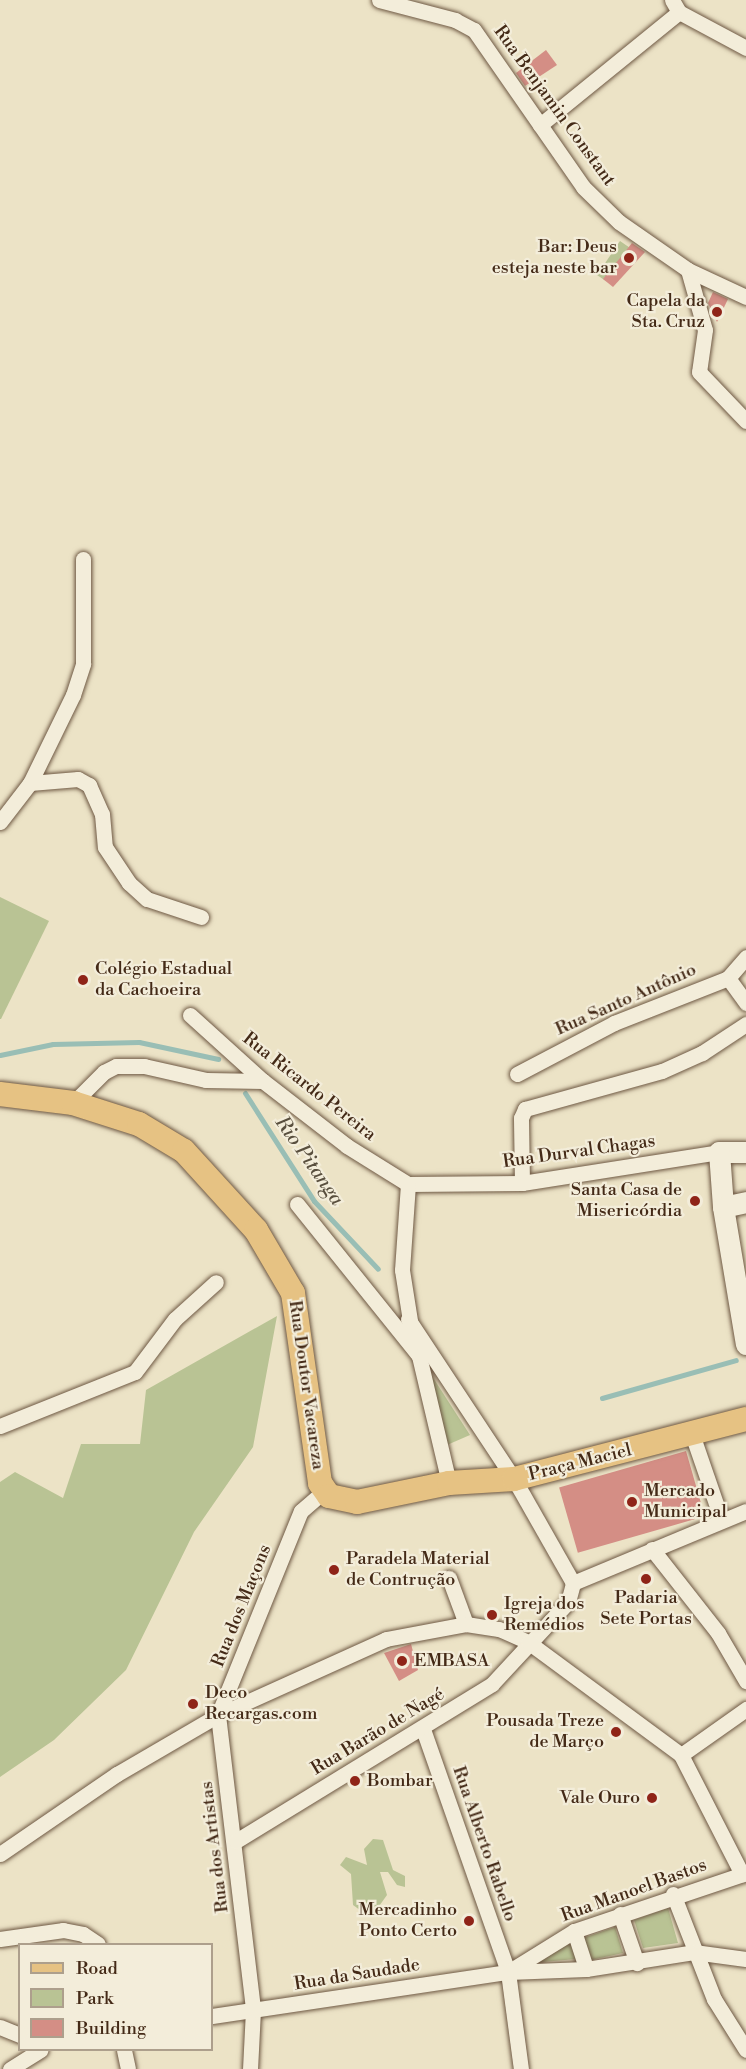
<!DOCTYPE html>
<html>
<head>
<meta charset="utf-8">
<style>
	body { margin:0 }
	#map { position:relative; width:746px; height:2069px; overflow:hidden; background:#ece3c6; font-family:"Libre Bodoni",serif }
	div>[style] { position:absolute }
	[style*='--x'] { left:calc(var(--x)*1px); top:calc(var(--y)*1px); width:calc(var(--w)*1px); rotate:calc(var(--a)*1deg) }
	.green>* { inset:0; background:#b9c394; transform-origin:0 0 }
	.stream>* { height:5px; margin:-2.5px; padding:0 2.5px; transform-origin:2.5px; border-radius:2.5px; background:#99beb5 }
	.building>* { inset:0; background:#d48e85; transform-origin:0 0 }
	.roads { filter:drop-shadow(0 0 2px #6e5843) drop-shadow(0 0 2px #6e5843) }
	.street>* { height:15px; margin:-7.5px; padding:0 7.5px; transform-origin:7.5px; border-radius:7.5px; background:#f3edda }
	.secondary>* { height:21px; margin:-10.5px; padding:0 10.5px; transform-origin:10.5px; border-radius:10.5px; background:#f3edda }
	.primary>* { height:24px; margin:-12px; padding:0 12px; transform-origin:12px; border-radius:12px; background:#e6c283 }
	.dots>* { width:16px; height:16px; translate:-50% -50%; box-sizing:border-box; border:3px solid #f3edda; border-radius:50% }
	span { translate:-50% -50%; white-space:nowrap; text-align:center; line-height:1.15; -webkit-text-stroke:4.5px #f3edda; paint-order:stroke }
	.street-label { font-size:18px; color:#442a17 }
	.poi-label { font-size:18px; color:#442a17 }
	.right { translate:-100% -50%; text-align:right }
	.left { translate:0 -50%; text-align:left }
	.water-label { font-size:20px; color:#594f3e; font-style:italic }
	.legend { position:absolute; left:18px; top:1943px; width:195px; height:108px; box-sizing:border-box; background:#f3edda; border:2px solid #ad9f8c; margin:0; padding:8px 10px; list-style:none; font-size:18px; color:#442a17 }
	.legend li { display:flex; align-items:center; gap:12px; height:30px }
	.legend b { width:30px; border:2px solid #ad9f8c }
</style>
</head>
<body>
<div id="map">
	<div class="green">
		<i style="left:620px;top:241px;width:11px;height:41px;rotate:34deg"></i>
		<i style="clip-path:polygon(0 897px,49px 921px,1px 1019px,0 1019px)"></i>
		<i style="clip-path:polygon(277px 1316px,253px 1447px,194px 1532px,126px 1670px,54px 1740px,0 1777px,0 1482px,15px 1472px,63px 1498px,81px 1444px,140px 1444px,146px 1390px)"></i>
		<i style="clip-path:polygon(419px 1356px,470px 1435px,447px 1445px)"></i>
		<i style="clip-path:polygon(373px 1839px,383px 1840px,393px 1870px,405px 1876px,405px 1887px,397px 1885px,388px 1872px,380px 1872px,387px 1895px,377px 1909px,364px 1913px,353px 1905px,351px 1874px,340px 1865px,346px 1857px,367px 1865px,364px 1849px)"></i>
		<i style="clip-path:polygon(668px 1908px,678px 1943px,643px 1948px,634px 1920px)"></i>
		<i style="clip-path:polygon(615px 1927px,623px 1953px,591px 1960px,583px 1938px)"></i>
		<i style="clip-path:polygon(571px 1943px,576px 1959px,531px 1963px)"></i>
	</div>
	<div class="stream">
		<i style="--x:0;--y:1055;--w:54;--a:-11.7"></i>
		<i style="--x:53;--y:1044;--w:86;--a:-1.3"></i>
		<i style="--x:139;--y:1042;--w:81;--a:12.1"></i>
		<i style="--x:245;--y:1093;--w:128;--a:57.4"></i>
		<i style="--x:314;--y:1201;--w:93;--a:46.7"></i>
		<i style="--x:602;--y:1398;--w:139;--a:-15.8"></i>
	</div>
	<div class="building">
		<i style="clip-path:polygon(546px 50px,557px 65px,525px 86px,516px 73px)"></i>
		<i style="clip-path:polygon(632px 243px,645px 252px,613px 287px,603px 279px)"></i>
		<i style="clip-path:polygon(713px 292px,728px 299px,717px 322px,708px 303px)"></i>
		<i style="left:686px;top:1451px;width:68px;height:132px;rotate:74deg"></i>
		<i style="clip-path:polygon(411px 1644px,418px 1670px,399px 1681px,384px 1653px)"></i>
	</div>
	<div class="roads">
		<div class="street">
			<i style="--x:379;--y:0;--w:79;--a:14.7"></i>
			<i style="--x:455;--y:20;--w:21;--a:28"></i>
			<i style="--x:474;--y:30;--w:191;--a:55.2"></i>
			<i style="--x:583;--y:187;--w:50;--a:44.2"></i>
			<i style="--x:619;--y:222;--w:84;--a:34.8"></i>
			<i style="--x:688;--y:270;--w:64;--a:25"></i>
			<i style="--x:672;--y:0;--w:14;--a:60"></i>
			<i style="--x:679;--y:12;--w:76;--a:28.2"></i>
			<i style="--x:540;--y:125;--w:179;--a:-39.1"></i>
			<i style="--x:688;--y:270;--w:62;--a:74.2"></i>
			<i style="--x:705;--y:330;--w:42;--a:98.1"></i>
			<i style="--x:699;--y:372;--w:68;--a:46.2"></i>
			<i style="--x:30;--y:783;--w:48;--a:-4.8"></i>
			<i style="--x:78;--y:779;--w:13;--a:29"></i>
			<i style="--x:89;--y:785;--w:32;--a:66"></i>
			<i style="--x:102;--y:814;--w:33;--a:85"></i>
			<i style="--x:105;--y:847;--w:43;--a:56.3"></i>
			<i style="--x:129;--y:883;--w:24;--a:42"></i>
			<i style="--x:147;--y:899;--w:57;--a:18.4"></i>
			<i style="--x:0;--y:822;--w:49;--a:-52.4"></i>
			<i style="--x:30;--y:783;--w:98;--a:-64"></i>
			<i style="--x:73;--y:695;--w:33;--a:-72"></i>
			<i style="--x:83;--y:664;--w:105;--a:-90"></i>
			<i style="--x:728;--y:978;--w:31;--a:54"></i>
			<i style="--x:190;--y:1015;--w:98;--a:42.1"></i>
			<i style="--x:263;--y:1081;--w:106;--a:37.7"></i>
			<i style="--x:347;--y:1146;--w:72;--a:31.9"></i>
			<i style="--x:517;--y:1074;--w:110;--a:-27.7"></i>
			<i style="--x:614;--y:1023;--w:123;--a:-21.5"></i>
			<i style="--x:728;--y:978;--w:28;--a:-49"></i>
			<i style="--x:73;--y:1103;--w:44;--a:-45"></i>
			<i style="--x:104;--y:1072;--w:13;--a:-27"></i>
			<i style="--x:116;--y:1066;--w:28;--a:0"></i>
			<i style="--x:144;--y:1066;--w:64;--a:12.7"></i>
			<i style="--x:206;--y:1080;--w:57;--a:1"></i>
			<i style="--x:522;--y:1183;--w:65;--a:-90.9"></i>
			<i style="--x:521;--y:1118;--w:10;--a:-66"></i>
			<i style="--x:525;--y:1109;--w:142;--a:-15.5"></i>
			<i style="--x:662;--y:1071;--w:44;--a:-24.2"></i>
			<i style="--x:702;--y:1053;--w:53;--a:-33.4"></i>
			<i style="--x:408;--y:1184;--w:114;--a:-0.5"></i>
			<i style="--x:522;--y:1183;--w:199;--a:-8.9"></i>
			<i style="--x:408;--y:1184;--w:86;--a:94"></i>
			<i style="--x:402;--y:1270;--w:58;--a:81"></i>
			<i style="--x:297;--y:1204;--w:195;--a:51.2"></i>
			<i style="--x:419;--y:1356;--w:130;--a:76.7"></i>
			<i style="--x:408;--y:1319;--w:192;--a:56.5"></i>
			<i style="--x:514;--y:1479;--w:120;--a:60.4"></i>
			<i style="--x:0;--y:1426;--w:145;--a:-21.8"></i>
			<i style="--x:135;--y:1372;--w:66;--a:-53"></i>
			<i style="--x:175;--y:1319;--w:55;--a:-42.1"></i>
			<i style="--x:692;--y:1434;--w:89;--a:71"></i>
			<i style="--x:652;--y:1549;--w:107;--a:51.8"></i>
			<i style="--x:718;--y:1633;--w:56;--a:59.7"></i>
			<i style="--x:449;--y:1578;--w:49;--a:69.7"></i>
			<i style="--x:218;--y:1715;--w:297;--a:83.2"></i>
			<i style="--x:253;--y:2010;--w:59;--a:92.9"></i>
			<i style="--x:218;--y:1715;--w:220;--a:-67.9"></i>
			<i style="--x:301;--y:1511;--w:30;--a:-41"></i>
			<i style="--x:423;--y:1729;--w:257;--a:70.7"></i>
			<i style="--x:508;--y:1972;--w:98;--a:82.4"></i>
			<i style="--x:681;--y:1755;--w:80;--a:-35.3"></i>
			<i style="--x:236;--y:1841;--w:300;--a:-31.5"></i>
			<i style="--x:492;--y:1684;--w:112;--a:-47.2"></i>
			<i style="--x:568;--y:1602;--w:20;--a:-75"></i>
			<i style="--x:573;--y:1583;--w:187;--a:-22.6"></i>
			<i style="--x:0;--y:1854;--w:142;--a:-34.4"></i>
			<i style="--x:117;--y:1774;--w:117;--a:-30.3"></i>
			<i style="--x:218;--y:1715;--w:184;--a:-24.3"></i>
			<i style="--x:386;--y:1639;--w:81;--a:-10.6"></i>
			<i style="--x:466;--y:1624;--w:33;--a:9"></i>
			<i style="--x:499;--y:1629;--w:32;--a:24"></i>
			<i style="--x:528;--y:1642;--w:190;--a:36.4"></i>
			<i style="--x:681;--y:1755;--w:134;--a:62.9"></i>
			<i style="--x:673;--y:1894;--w:113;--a:68.7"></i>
			<i style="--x:714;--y:1999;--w:60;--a:57.9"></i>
			<i style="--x:620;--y:1914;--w:52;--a:70.9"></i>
			<i style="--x:574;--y:1931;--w:40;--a:72"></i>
			<i style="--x:0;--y:1939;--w:64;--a:-8.1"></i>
			<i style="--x:63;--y:1930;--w:20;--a:11"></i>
			<i style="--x:83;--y:1934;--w:18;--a:34"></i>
			<i style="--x:511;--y:1970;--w:74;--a:-31.8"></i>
			<i style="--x:574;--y:1931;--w:182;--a:-18.6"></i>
			<i style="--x:212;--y:2016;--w:299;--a:-8.5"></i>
			<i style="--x:508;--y:1972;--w:78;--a:-2.2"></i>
			<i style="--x:586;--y:1969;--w:109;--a:-8.9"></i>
			<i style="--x:694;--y:1952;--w:52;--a:7.7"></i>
			<i style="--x:0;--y:2027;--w:22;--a:22"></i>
			<i style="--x:124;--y:2050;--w:19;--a:78"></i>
			<i style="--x:10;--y:2069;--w:36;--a:-32"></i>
		</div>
		<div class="secondary">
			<i style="--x:746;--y:1152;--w:27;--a:180"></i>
			<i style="--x:719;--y:1152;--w:55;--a:85.8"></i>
			<i style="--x:723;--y:1207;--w:139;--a:80.5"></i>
			<i style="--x:723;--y:1207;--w:24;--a:-12"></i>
		</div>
		<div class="primary">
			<i style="--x:0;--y:1094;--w:74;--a:7"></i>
			<i style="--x:73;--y:1103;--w:69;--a:17.7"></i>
			<i style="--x:139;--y:1124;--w:52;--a:31"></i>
			<i style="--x:184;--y:1151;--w:107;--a:47.7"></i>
			<i style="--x:256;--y:1230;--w:73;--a:59.6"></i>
			<i style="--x:293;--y:1293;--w:192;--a:81.9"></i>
			<i style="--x:320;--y:1483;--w:16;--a:55"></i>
			<i style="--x:329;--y:1496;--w:29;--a:12"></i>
			<i style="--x:357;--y:1502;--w:94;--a:-11.7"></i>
			<i style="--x:449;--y:1483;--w:65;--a:-3.5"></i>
			<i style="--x:514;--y:1479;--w:240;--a:-14.5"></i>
		</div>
	</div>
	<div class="dots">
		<i style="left:629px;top:258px;background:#8f2418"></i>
		<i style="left:717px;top:312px;background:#8f2418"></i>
		<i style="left:83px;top:980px;background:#8f2418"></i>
		<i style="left:695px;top:1201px;background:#8f2418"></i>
		<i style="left:632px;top:1502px;background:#8f2418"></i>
		<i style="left:334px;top:1570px;background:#8f2418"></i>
		<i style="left:646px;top:1579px;background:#8f2418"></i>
		<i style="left:492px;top:1615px;background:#8f2418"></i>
		<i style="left:402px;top:1661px;background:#8f2418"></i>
		<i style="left:193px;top:1704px;background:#8f2418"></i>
		<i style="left:616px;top:1732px;background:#8f2418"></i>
		<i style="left:355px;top:1781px;background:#8f2418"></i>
		<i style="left:652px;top:1798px;background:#8f2418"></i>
		<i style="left:469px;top:1921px;background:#8f2418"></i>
	</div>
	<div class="street-label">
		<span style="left:554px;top:106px;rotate:54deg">Rua Benjamin Constant</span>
		<span style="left:626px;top:1000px;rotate:-24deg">Rua Santo Antônio</span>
		<span style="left:309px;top:1087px;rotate:38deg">Rua Ricardo Pereira</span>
		<span style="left:579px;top:1152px;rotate:-8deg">Rua Durval Chagas</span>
		<span style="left:306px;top:1385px;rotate:82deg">Rua Doutor Vacareza</span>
		<span style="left:580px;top:1463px;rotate:-14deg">Praça Maciel</span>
		<span style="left:242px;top:1606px;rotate:-68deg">Rua dos Maçons</span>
		<span style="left:378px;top:1732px;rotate:-31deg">Rua Barão de Nagé</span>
		<span style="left:484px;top:1844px;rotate:71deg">Rua Alberto Rabello</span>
		<span style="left:215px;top:1847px;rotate:-97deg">Rua dos Artistas</span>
		<span style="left:634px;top:1891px;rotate:-20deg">Rua Manoel Bastos</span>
		<span style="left:357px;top:1975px;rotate:-9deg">Rua da Saudade</span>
	</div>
	<div class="poi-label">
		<span class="right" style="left:617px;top:258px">Bar: Deus<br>esteja neste bar</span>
		<span class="right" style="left:705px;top:312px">Capela da<br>Sta. Cruz</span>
		<span class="left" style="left:95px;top:980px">Colégio Estadual<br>da Cachoeira</span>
		<span class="right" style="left:682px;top:1201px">Santa Casa de<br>Misericórdia</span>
		<span class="left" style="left:644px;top:1502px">Mercado<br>Municipal</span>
		<span class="left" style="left:346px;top:1570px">Paradela Material<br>de Contrução</span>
		<span style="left:646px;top:1609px">Padaria<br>Sete Portas</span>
		<span class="left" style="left:504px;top:1615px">Igreja dos<br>Remédios</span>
		<span class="left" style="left:414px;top:1661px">EMBASA</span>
		<span class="left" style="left:205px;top:1704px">Deco<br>Recargas.com</span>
		<span class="right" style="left:604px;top:1732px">Pousada Treze<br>de Março</span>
		<span class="left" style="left:367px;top:1781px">Bombar</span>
		<span class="right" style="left:640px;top:1798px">Vale Ouro</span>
		<span class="right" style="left:457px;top:1921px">Mercadinho<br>Ponto Certo</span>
	</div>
	<div class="water-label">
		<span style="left:309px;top:1161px;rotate:55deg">Rio Pitanga</span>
	</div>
	<ul class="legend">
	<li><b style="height:8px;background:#e6c283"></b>Road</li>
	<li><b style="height:16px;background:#b9c394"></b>Park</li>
	<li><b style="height:16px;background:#d48e85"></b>Building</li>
	</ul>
</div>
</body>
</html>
